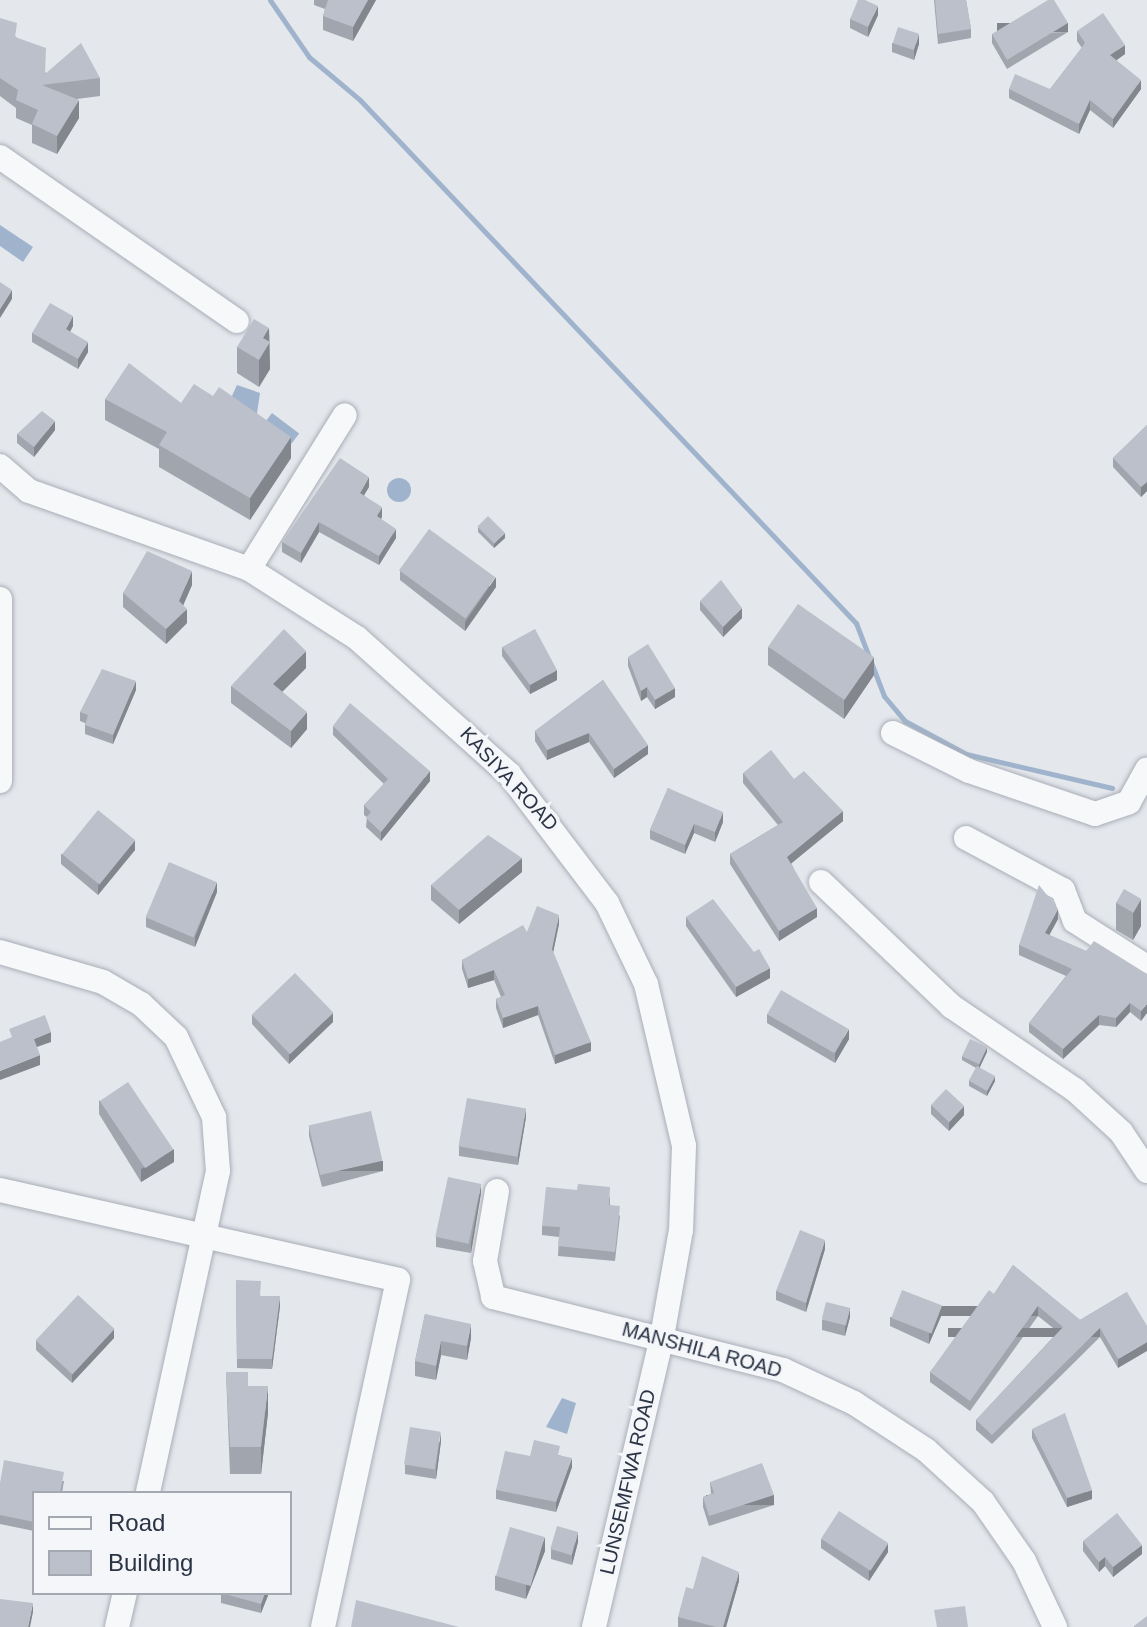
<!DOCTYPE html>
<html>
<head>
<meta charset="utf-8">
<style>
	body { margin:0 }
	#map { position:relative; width:1147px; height:1627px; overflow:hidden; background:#e4e7ec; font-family:Arial,sans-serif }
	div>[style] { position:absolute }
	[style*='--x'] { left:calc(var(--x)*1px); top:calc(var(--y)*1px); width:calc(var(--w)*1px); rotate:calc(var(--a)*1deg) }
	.water>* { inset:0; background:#9fb4cc; transform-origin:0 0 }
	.round { border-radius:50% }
	.stream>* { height:5px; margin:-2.5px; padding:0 2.5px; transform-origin:2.5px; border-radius:2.5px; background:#9fb4cc }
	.roads { filter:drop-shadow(0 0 2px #a9aeb7) drop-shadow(0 0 2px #a9aeb7) }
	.minor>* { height:24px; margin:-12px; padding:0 12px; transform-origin:12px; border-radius:12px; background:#f7f8fa }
	.wall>* { inset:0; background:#a1a5ae }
	.shaded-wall>* { inset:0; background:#83868d; transform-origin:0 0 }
	.building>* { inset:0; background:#bbc0ca; transform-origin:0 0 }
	span { translate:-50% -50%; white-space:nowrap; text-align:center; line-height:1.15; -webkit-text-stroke:7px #f4f6f9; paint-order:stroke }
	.street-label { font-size:20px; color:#2b3445 }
	.legend { position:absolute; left:32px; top:1491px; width:260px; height:104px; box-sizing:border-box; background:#f4f6f9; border:2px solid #a4a8b1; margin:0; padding:10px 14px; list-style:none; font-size:24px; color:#2b3445 }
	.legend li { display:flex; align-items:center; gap:16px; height:40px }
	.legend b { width:40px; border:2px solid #a4a8b1 }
</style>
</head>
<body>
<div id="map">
	<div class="water">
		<i style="clip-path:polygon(0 225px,33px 247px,23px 262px,0 246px)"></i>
		<i style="clip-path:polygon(237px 385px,260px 393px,256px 420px,231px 398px)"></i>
		<i style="left:272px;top:413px;width:34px;height:22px;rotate:37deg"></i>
		<i class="round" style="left:387px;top:478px;width:24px;height:24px"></i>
		<i style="clip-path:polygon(562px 1398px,576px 1403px,567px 1434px,546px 1427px)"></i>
	</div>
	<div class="stream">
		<i style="--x:270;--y:0;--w:69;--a:55.6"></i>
		<i style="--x:309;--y:57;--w:67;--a:40.1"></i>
		<i style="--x:360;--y:100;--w:721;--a:46.52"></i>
		<i style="--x:856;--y:623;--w:78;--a:69"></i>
		<i style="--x:884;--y:696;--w:33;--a:50"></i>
		<i style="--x:905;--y:721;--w:69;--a:28.4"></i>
		<i style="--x:966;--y:754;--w:150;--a:13.1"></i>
	</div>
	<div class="roads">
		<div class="minor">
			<i style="--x:0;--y:157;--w:288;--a:34.7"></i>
			<i style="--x:0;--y:466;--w:38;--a:41"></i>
			<i style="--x:29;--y:491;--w:233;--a:19.5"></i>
			<i style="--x:249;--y:569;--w:128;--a:32.6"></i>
			<i style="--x:357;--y:638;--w:204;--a:41.8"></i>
			<i style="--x:509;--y:774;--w:162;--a:52.8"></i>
			<i style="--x:607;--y:903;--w:90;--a:64.3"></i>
			<i style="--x:646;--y:984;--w:166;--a:76.8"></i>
			<i style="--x:684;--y:1146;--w:84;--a:92"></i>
			<i style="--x:681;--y:1230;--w:109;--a:100.1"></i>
			<i style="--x:662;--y:1337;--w:298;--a:103.2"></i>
			<i style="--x:249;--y:569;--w:181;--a:-58.1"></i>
			<i style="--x:0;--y:599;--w:182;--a:90"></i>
			<i style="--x:893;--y:733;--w:85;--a:26.6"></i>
			<i style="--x:969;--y:771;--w:133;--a:18.8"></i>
			<i style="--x:1095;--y:814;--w:36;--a:-19"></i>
			<i style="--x:1129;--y:802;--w:37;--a:-61"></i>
			<i style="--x:966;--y:838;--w:110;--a:28.2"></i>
			<i style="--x:1063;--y:890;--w:33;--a:69"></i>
			<i style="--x:1075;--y:921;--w:85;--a:32.6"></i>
			<i style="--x:821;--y:882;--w:180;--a:43.6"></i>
			<i style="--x:951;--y:1006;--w:150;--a:34.1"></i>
			<i style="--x:1075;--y:1090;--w:62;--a:42.4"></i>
			<i style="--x:1121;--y:1132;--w:47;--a:56.3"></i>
			<i style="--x:0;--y:952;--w:107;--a:16.2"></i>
			<i style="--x:103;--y:982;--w:44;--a:30.1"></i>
			<i style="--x:141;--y:1004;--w:48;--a:43.3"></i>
			<i style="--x:176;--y:1037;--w:89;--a:64.6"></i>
			<i style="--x:214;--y:1117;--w:54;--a:85.8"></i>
			<i style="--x:218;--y:1171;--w:330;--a:102.3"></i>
			<i style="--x:0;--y:1190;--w:408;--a:12.7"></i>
			<i style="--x:398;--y:1280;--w:355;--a:102.2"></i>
			<i style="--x:497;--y:1191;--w:71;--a:99.7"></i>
			<i style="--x:485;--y:1261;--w:37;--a:77"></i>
			<i style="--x:493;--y:1297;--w:299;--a:14.1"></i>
			<i style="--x:783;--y:1370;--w:78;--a:24.9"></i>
			<i style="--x:854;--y:1403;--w:86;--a:33.1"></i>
			<i style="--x:926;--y:1450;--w:77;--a:42.4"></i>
			<i style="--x:983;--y:1502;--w:72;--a:55.2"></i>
			<i style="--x:1024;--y:1561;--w:73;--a:64.8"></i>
			<i style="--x:117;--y:1627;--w:35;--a:-77"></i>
		</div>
	</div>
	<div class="wall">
		<i style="clip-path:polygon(314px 0,376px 0,353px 41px,323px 30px,323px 16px,325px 9px,314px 5px)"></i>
		<i style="clip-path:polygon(934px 0,966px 0,971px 29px,971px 38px,938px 44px)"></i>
		<i style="clip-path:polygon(878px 15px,868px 37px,850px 28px,850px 19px)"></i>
		<i style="clip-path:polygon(0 18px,46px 73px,100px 78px,100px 96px,77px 99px,79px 118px,57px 154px,32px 143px,32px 125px,16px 118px,16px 108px,0 96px)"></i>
		<i style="clip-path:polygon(1077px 31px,1125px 54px,1116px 60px,1141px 89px,1113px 128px,1090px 110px,1079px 134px,1009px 98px,1009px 89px,1050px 89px,1082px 48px,1077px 41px)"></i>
		<i style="clip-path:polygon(1068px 32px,1007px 69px,992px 43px,992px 34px)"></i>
		<i style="clip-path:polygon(892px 43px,919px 44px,914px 60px,892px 52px)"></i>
		<i style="clip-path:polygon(73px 326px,70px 332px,88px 352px,78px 369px,32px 342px,32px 333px)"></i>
		<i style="clip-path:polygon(269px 328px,270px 369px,259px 387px,237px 373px,237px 347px)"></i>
		<i style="clip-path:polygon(105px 399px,181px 403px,291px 458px,250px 520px,159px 467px,159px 449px,105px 420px)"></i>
		<i style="clip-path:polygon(1147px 425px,1147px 491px,1141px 497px,1113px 467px,1113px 458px)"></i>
		<i style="clip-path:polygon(55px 430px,34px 457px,17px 443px,17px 434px)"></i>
		<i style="clip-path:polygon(369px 487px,364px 495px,382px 517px,381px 519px,396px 538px,379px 565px,319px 532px,301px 563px,282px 552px,282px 542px)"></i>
		<i style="clip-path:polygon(478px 527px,505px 538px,494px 548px,478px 532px)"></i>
		<i style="clip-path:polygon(400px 571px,496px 587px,465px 631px,400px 580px)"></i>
		<i style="clip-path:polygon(192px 585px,183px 605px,187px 623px,166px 644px,123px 607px,123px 593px)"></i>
		<i style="clip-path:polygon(700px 601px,742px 618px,723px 637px,700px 610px)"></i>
		<i style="clip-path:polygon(502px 647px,557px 680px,530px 694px,502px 656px)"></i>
		<i style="clip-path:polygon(768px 647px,874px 675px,844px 719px,768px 665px)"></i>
		<i style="clip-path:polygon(628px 657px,675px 697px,655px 709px,647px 697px,641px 701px,628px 666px)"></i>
		<i style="clip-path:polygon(306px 668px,282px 692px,307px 729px,291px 748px,231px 703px,231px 686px)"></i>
		<i style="clip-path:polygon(603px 680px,648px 754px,614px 778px,589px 742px,547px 760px,535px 741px,535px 731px)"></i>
		<i style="clip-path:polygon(136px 690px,113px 744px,85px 734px,85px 723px,80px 721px,80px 712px)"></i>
		<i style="clip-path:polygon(333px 726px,430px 781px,381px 841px,366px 827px,367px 817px,364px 815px,364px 805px,384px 784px,333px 735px)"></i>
		<i style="clip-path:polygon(743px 773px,794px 779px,843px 821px,791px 863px,817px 917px,779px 941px,730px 864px,730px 854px,778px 825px,743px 783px)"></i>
		<i style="clip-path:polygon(668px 788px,723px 822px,715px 842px,694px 833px,685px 854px,650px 839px,650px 830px)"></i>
		<i style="clip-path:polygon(135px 850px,98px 895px,61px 864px,61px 854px)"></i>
		<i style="clip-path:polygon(522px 872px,459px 924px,431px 900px,431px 885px)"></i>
		<i style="clip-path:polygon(217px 892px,195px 947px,146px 927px,146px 917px)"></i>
		<i style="clip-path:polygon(1141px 899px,1141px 926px,1133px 940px,1116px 930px,1116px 903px)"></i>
		<i style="clip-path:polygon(686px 917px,770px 978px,736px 997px,686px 926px)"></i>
		<i style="clip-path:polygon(1058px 919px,1049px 935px,1086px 951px,1147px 974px,1141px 1021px,1130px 1012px,1116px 1027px,1099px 1025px,1063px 1059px,1029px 1032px,1029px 1023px,1066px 976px,1019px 955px,1019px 945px)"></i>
		<i style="clip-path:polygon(559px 924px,553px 952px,591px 1051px,555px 1064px,538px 1015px,503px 1028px,496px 1008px,496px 999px,501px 997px,494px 980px,468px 988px,462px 969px,462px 960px,527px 932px)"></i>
		<i style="clip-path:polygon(767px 1014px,849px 1039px,835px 1063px,767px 1023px)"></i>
		<i style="clip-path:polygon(252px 1015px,333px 1022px,289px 1064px,252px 1024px)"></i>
		<i style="clip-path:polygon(987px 1052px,979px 1068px,995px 1081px,987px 1096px,969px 1086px,969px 1081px,976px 1068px,962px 1060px,962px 1056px)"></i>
		<i style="clip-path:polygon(99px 1100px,174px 1162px,141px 1182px,99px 1114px)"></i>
		<i style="clip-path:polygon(931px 1105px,964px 1115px,949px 1131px,931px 1114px)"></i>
		<i style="clip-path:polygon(526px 1117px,518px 1165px,459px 1156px,459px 1146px)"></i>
		<i style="clip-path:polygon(309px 1126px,383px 1171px,322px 1187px,309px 1136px)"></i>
		<i style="clip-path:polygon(481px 1193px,471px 1253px,436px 1247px,436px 1237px)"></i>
		<i style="clip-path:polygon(610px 1197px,610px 1205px,620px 1216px,615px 1261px,558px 1256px,559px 1237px,542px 1235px,542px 1226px)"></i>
		<i style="clip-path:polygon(825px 1249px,806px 1312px,776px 1300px,776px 1291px)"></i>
		<i style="clip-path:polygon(1013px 1265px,1080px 1320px,1127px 1292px,1118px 1368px,1100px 1337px,992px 1444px,976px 1430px,976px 1420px,1058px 1332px,1038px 1316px,970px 1411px,930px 1382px,930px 1372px,994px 1294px)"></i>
		<i style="clip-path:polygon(236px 1280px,261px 1296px,280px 1306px,272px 1369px,237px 1368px)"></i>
		<i style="clip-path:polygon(425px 1314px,471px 1338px,467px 1360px,441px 1355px,436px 1380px,415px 1376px,415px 1361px)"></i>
		<i style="clip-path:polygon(942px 1314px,929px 1344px,890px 1326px,890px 1317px)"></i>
		<i style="clip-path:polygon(850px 1317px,845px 1336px,822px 1330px,822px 1320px)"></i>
		<i style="clip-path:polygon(114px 1338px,72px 1383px,36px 1350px,36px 1340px)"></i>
		<i style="clip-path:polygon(226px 1372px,268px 1413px,261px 1474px,230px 1474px)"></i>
		<i style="clip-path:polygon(1032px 1429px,1092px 1499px,1067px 1507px,1032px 1438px)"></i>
		<i style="clip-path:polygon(441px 1441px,436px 1479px,405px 1474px,405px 1465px)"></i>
		<i style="clip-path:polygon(560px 1455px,572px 1467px,556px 1512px,496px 1499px,496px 1490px,530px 1456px)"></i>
		<i style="clip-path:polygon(64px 1481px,62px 1493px,34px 1493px,34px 1531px,0 1524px,0 1483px)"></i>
		<i style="clip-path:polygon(710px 1482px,774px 1505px,709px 1526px,703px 1507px,703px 1497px,711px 1494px)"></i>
		<i style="clip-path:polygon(821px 1539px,888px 1552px,869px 1581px,821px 1548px)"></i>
		<i style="clip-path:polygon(1083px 1541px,1142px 1554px,1113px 1577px,1105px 1566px,1099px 1572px,1083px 1551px)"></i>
		<i style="clip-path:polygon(578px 1542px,572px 1565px,551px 1559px,551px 1549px)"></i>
		<i style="clip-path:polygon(545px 1551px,526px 1599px,495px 1590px,495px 1576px)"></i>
		<i style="clip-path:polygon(739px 1581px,726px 1627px,678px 1627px,678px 1617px,693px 1589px)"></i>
		<i style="clip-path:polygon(221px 1593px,269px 1593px,261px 1613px,221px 1603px)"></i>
	</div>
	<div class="shaded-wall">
		<i style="clip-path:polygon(368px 0,376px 0,353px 41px,353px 27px)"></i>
		<i style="clip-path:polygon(878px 6px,878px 15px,868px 37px,868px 27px)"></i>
		<i style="left:1068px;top:23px;width:9px;height:71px;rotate:90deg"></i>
		<i style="clip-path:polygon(919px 34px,919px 44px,914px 60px,914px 50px)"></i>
		<i style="clip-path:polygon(1125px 45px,1125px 54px,1110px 65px,1110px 55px)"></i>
		<i style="clip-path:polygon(1141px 80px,1141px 89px,1113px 128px,1113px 119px)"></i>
		<i style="clip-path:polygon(79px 100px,79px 118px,57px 154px,57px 136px)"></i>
		<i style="clip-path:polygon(1090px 100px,1090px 110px,1079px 134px,1079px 124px)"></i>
		<i style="clip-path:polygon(12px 290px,12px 299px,0 318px,0 309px)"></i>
		<i style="clip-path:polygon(73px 316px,73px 326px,66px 339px,66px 329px)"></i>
		<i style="clip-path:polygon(269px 328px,270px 369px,259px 387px,259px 360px,263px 338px)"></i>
		<i style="clip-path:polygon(88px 342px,88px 352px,78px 369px,78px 359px)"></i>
		<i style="clip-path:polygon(55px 421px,55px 430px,34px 457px,34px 447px)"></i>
		<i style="clip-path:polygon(291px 437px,291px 458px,250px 520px,250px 498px)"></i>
		<i style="clip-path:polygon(369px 477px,369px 487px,360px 502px,360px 493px)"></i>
		<i style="clip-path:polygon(1147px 482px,1147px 491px,1141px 497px,1141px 487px)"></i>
		<i style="clip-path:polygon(382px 507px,382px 517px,377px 526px,377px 516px)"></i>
		<i style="clip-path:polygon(319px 522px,319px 532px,301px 563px,301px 553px)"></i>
		<i style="clip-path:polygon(396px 529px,396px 538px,379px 565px,379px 556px)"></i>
		<i style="clip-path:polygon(505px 533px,505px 538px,494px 548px,494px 544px)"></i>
		<i style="clip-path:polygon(192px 571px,192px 585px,179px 615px,179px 601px)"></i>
		<i style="clip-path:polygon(496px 577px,496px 587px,465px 631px,465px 622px)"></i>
		<i style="clip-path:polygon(742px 608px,742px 618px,723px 637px,723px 627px)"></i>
		<i style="clip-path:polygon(187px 609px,187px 623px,166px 644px,166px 629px)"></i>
		<i style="clip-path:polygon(306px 651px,306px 668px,273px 701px,273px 684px)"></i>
		<i style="clip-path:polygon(874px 657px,874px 675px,844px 719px,844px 700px)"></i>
		<i style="clip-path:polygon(557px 670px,557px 680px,530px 694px,530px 685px)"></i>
		<i style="clip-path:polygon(136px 681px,136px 690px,113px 744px,113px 735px)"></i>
		<i style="clip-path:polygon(647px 687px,647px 697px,641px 701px,641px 691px)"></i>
		<i style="clip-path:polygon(675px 688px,675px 697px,655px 709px,655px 700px)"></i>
		<i style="clip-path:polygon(307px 712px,307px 729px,291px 748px,291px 731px)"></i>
		<i style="clip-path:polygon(589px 733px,589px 742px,547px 760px,547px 750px)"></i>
		<i style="clip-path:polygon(648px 745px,648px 754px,614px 778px,614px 769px)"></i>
		<i style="clip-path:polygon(430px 771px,430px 781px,381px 841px,381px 832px)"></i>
		<i style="clip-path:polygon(843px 811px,843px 821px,787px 867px,787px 857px)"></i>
		<i style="clip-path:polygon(723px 812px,723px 822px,715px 842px,715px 832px)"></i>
		<i style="clip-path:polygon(694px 824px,694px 833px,685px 854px,685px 845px)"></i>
		<i style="clip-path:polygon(135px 840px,135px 850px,98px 895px,98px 885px)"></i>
		<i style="clip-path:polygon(522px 858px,522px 872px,459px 924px,459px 910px)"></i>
		<i style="clip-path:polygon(217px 882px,217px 892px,195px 947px,195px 937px)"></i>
		<i style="clip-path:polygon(1141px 899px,1141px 926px,1133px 940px,1133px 913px)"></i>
		<i style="clip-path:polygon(817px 908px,817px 917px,779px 941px,779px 931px)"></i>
		<i style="clip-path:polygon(1058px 909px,1058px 919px,1045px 943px,1045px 933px)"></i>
		<i style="clip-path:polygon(559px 915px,559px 924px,552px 958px,552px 949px)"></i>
		<i style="clip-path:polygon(770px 968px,770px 978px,736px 997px,736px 987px)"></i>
		<i style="clip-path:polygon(494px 970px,494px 980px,468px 988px,468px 979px)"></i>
		<i style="clip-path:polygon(1130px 1003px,1130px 1012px,1116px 1027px,1116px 1018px)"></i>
		<i style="clip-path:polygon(1147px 1004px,1147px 1013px,1141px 1021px,1141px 1011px)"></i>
		<i style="clip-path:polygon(538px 1006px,538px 1015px,503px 1028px,503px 1018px)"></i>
		<i style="clip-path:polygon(333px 1013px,333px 1022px,289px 1064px,289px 1054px)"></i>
		<i style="clip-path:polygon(1099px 1015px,1099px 1025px,1063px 1059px,1063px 1049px)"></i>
		<i style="clip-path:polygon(849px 1029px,849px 1039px,835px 1063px,835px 1053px)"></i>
		<i style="clip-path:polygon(51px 1032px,51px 1042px,34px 1048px,34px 1039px)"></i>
		<i style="clip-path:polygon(591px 1042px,591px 1051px,555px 1064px,555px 1055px)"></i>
		<i style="clip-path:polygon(987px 1047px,987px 1052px,979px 1069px,979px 1064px)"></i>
		<i style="clip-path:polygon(40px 1055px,40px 1065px,0 1080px,0 1071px)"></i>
		<i style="clip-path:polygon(995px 1076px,995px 1081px,987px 1096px,987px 1091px)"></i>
		<i style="clip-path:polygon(964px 1106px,964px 1115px,949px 1131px,949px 1122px)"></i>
		<i style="clip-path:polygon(526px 1108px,526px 1117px,518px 1165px,518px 1156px)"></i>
		<i style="clip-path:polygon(174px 1149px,174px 1162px,141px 1182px,141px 1169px)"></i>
		<i style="left:383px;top:1161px;width:10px;height:63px;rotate:90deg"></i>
		<i style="clip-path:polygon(481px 1184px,481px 1193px,471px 1253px,471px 1244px)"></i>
		<i style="clip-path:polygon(825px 1240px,825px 1249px,806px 1312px,806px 1303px)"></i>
		<i style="clip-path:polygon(280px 1296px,280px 1306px,272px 1369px,272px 1359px)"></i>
		<i style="clip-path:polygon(942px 1305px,942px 1314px,929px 1344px,929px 1334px)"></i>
		<i style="left:1038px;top:1306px;width:10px;height:117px;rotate:90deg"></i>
		<i style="clip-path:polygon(850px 1308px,850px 1317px,845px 1336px,845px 1326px)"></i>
		<i style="clip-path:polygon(471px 1324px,471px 1338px,467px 1360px,467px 1346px)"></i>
		<i style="left:1100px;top:1328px;width:9px;height:152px;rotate:90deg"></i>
		<i style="clip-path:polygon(114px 1329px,114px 1338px,72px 1383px,72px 1374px)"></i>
		<i style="clip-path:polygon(441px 1341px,441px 1355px,436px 1380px,436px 1366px)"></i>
		<i style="clip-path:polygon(1147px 1342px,1147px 1351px,1118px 1368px,1118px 1359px)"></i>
		<i style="clip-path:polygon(268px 1386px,268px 1413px,261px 1474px,261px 1447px)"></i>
		<i style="clip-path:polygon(441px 1432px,441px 1441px,436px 1479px,436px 1469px)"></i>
		<i style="clip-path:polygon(572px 1458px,572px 1467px,556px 1512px,556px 1502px)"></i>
		<i style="clip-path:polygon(1092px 1490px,1092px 1499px,1067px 1507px,1067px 1498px)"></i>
		<i style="left:774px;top:1495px;width:10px;height:68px;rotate:90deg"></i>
		<i style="clip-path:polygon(578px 1532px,578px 1542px,572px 1565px,572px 1555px)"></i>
		<i style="clip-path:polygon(545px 1537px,545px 1551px,526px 1599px,526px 1585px)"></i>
		<i style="clip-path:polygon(888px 1543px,888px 1552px,869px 1581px,869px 1571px)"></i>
		<i style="clip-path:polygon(1142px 1545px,1142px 1554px,1113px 1577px,1113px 1567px)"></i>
		<i style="clip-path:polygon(1105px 1557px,1105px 1566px,1099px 1572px,1099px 1562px)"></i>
		<i style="clip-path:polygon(739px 1572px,739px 1581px,726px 1627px,723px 1627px)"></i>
		<i style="clip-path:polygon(265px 1593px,269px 1593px,261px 1613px,261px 1604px)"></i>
		<i style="clip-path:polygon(33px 1603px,33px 1612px,30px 1627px,28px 1627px)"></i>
	</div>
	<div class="building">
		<i style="clip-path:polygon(328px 0,368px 0,353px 27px,323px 16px)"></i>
		<i style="clip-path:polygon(858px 0,865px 0,878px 6px,868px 27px,850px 19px)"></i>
		<i style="clip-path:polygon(935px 0,966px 0,971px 29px,938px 34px)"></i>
		<i style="clip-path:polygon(1048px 0,1054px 0,1068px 23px,1007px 60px,992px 34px)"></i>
		<i style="clip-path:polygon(1103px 13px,1125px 45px,1110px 55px,1141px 80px,1113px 119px,1090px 100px,1079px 124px,1009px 89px,1015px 74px,1050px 89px,1085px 43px,1077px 31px)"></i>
		<i style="clip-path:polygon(0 18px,17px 23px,15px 37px,46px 48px,45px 74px,81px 43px,100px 78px,42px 85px,79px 100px,57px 136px,32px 124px,38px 110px,16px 100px,18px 90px,0 78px)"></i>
		<i style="left:898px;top:27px;width:22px;height:17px;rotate:18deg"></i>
		<i style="clip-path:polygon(0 282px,12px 290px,0 309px)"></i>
		<i style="clip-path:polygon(50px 303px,73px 316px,66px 329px,88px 342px,78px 359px,32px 333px)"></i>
		<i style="clip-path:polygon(254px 319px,269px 328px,263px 338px,270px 342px,259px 360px,237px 347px)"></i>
		<i style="clip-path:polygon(129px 363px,181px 403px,194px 384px,213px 396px,219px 387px,291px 437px,250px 498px,159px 445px,167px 432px,105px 399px)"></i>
		<i style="clip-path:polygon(42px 411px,55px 421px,34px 447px,17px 434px)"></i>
		<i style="clip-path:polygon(1147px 425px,1147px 482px,1141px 487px,1113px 458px)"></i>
		<i style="clip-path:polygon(340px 458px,369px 477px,360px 493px,382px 507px,377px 516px,396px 529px,379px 556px,319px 522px,301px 553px,282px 542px)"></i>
		<i style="left:488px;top:516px;width:24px;height:15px;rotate:45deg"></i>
		<i style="left:429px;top:529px;width:82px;height:51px;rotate:36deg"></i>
		<i style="clip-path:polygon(147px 551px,192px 571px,179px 601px,187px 609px,166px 629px,123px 593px)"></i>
		<i style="clip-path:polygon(721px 580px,742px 608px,723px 627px,700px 601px)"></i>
		<i style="left:798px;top:604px;width:93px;height:52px;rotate:35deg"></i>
		<i style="clip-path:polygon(284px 629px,306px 651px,273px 684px,307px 712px,291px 731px,231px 686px)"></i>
		<i style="clip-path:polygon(535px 629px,557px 670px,530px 685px,502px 647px)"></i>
		<i style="clip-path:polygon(648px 644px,675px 688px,655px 700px,647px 687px,641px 691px,628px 657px)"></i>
		<i style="clip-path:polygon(102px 669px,136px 681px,113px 735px,85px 725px,88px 715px,80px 712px)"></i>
		<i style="clip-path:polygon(603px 680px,648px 745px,614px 769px,589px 733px,547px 750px,535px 731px)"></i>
		<i style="clip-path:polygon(350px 703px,430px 771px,381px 832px,366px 818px,371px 812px,364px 805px,388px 779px,333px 726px)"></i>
		<i style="clip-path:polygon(771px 750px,794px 779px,804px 771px,843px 811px,787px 857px,817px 908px,779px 931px,730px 854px,783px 822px,743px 773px)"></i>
		<i style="clip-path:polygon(668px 788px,723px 812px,715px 832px,694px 824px,685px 845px,650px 830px)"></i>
		<i style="left:98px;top:810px;width:48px;height:57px;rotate:39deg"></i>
		<i style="clip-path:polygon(488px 835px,522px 858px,459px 910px,431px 885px)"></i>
		<i style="left:169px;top:862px;width:52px;height:60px;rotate:23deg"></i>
		<i style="clip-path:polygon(1039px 885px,1058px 909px,1045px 933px,1086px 951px,1094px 941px,1147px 974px,1147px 1004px,1141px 1011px,1130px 1003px,1116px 1018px,1099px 1015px,1063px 1049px,1029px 1023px,1072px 969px,1019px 945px)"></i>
		<i style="left:1124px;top:889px;width:20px;height:16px;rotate:30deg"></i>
		<i style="clip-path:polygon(713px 899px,754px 952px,759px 949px,770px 968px,736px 987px,686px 917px)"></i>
		<i style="clip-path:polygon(537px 906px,559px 915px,552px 949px,591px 1042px,555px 1055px,538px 1006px,503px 1018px,496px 999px,505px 995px,494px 970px,468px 979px,462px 960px,523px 925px,527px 932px)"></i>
		<i style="left:295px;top:973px;width:55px;height:60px;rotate:46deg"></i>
		<i style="left:781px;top:990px;width:78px;height:28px;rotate:30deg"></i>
		<i style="clip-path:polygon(45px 1015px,51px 1032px,34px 1039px,40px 1055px,0 1071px,0 1042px,12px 1037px,9px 1029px)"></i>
		<i style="left:970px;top:1039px;width:19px;height:19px;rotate:25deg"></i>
		<i style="left:977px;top:1066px;width:21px;height:17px;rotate:29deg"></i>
		<i style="left:128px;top:1082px;width:81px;height:34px;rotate:56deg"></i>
		<i style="left:946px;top:1089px;width:25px;height:22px;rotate:43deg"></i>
		<i style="left:467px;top:1098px;width:60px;height:49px;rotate:10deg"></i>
		<i style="left:371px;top:1111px;width:51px;height:64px;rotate:77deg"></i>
		<i style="left:448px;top:1177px;width:34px;height:61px;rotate:12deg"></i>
		<i style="clip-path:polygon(578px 1184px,610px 1187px,609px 1205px,620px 1206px,615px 1252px,558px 1246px,560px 1227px,542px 1226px,546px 1187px,577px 1190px)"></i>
		<i style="clip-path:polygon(800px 1230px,825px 1240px,806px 1303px,776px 1291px)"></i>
		<i style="clip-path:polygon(1013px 1265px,1080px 1320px,1127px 1292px,1147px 1326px,1147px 1342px,1118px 1359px,1100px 1328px,992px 1435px,976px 1420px,1063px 1327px,1038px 1306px,970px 1401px,930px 1372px,989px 1290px,994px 1294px)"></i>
		<i style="clip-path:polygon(236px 1280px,261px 1281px,260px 1296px,280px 1296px,272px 1359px,237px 1359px)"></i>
		<i style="left:902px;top:1290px;width:43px;height:30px;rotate:21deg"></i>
		<i style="left:78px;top:1295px;width:50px;height:62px;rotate:43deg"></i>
		<i style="left:826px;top:1302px;width:25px;height:18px;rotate:14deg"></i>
		<i style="clip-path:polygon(425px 1314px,471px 1324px,467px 1346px,441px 1341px,436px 1366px,415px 1361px)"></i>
		<i style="clip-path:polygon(226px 1372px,248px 1372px,248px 1386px,268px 1386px,261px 1447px,230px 1447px)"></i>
		<i style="clip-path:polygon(1065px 1413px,1092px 1490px,1067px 1498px,1032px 1429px)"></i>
		<i style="left:410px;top:1427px;width:31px;height:38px;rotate:9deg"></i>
		<i style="clip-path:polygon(534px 1440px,560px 1446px,558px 1455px,572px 1458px,556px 1502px,496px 1490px,505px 1451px,530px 1456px)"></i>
		<i style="clip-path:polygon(4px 1460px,64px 1472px,60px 1493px,34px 1493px,34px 1522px,0 1515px,0 1483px)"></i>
		<i style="clip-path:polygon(762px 1463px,774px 1495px,709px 1516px,703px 1497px,714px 1493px,710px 1482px)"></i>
		<i style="left:839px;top:1511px;width:59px;height:33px;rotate:33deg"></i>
		<i style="clip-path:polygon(1117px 1513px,1142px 1545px,1113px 1567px,1105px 1557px,1099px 1562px,1083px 1541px)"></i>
		<i style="left:557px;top:1526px;width:22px;height:24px;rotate:16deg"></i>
		<i style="left:510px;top:1527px;width:36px;height:51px;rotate:16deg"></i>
		<i style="clip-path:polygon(702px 1556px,739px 1572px,723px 1627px,716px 1627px,678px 1617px,686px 1587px,693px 1589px)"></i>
		<i style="clip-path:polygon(221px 1593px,265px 1593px,261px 1604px)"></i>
		<i style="clip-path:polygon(0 1599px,33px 1603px,28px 1627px,0 1627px)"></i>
		<i style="clip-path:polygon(356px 1600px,459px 1627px,351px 1627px)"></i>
		<i style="clip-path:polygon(965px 1606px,968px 1627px,937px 1627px,934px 1610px)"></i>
		<i style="clip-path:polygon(1147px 1616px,1147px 1627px,1134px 1627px,1134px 1626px)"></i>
	</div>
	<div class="street-label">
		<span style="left:509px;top:779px;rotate:47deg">KASIYA ROAD</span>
		<span style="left:702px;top:1350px;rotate:15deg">MANSHILA ROAD</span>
		<span style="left:628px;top:1482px;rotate:-77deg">LUNSEMFWA ROAD</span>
	</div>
	<ul class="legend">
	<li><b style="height:10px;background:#f7f8fa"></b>Road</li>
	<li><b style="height:22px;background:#bbc0ca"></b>Building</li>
	</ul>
</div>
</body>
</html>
